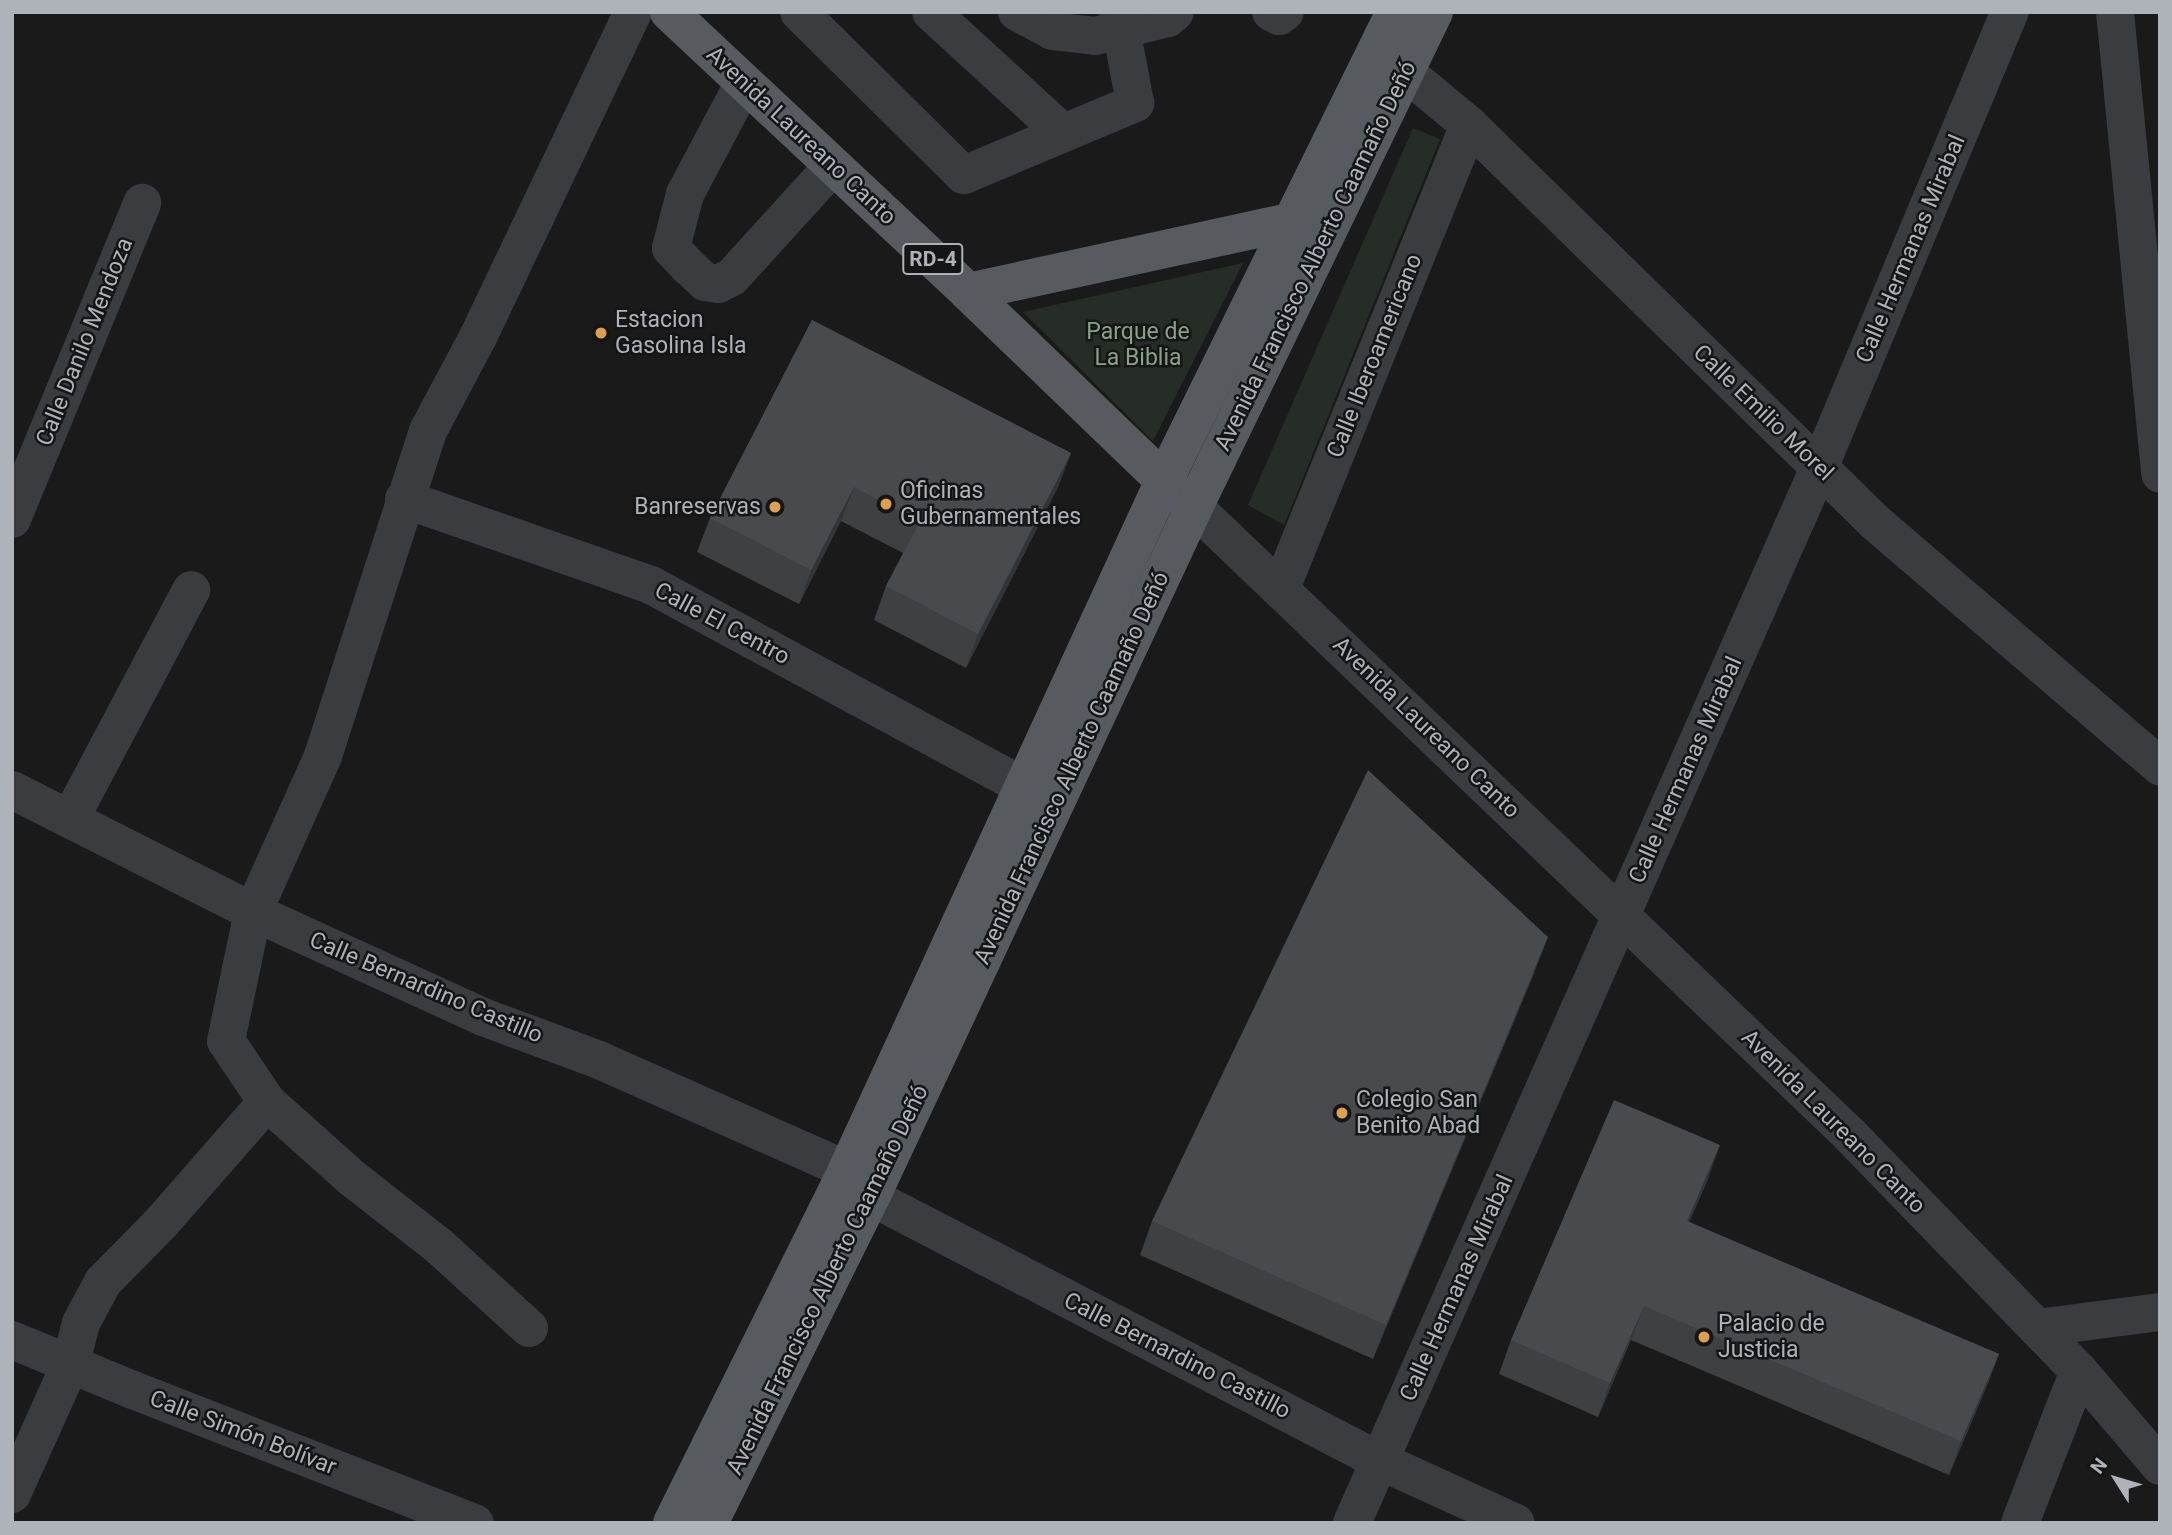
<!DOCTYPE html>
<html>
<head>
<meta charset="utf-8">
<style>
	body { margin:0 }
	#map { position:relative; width:2172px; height:1535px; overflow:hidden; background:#1a1a1b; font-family:Roboto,sans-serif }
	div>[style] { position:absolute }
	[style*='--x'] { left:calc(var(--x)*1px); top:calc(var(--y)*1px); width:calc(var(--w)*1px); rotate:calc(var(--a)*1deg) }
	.green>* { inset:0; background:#262d26 }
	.minor>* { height:38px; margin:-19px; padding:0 19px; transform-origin:19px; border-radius:19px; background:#3b3c40 }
	.major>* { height:38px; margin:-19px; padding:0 19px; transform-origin:19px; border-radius:19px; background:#575a5f }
	.wall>* { inset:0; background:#3f4042 }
	.shaded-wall>* { inset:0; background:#333436 }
	.building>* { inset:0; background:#494a4d }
	.dots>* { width:19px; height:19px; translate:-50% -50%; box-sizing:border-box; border:4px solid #151516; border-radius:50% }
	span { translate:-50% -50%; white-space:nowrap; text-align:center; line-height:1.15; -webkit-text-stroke:5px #151516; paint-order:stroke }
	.shield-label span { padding:2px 5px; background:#151516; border:2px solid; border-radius:5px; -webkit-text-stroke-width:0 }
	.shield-label { font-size:21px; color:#aeb2b9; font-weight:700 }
	.street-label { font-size:23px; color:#aeb2b9 }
	.poi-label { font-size:23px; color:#aeb2b9 }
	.left { translate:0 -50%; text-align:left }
	.right { translate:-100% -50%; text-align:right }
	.park-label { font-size:23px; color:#88a287 }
	.frame { position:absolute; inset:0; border:14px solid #aeb2b9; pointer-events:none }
	.north { position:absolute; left:2081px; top:1444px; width:70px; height:70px; -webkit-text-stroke:5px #151516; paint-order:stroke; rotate:307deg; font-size:19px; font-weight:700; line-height:28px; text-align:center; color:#aeb2b9 }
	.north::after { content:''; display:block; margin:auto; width:24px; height:32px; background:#aeb2b9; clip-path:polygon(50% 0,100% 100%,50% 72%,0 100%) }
</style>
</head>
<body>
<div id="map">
	<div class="green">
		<i style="clip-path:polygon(1413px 128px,1440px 139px,1284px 525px,1248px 505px)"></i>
		<i style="clip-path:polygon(1243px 263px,1153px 441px,1023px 312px)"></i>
	</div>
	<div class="minor">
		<i style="--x:799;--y:12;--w:232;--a:44.7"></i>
		<i style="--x:964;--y:175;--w:186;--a:-22.8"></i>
		<i style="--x:1135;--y:103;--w:93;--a:-100.6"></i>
		<i style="--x:931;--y:12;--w:179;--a:42.5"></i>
		<i style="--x:1017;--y:12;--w:40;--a:28"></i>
		<i style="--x:1052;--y:31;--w:43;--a:6.6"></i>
		<i style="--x:1095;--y:36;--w:75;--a:-13.9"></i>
		<i style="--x:1168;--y:18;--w:9;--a:-41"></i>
		<i style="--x:1271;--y:12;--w:9;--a:27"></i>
		<i style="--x:1279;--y:16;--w:7;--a:-34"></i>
		<i style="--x:2115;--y:12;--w:464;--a:84.4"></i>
		<i style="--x:1380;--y:51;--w:116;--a:39.7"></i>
		<i style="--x:1469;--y:125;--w:569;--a:44.36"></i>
		<i style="--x:1876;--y:523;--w:374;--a:40.6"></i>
		<i style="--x:744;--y:83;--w:126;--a:118"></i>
		<i style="--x:685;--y:194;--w:56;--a:104.5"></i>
		<i style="--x:671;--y:248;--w:25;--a:47"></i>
		<i style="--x:688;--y:266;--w:23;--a:43"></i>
		<i style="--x:705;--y:282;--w:13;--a:9"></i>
		<i style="--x:718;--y:284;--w:16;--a:-27"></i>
		<i style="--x:732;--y:277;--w:150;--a:-47.7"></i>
		<i style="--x:404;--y:499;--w:262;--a:19.2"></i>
		<i style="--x:651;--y:585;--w:424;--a:28.4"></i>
		<i style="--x:1194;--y:507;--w:908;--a:43.75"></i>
		<i style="--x:1850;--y:1135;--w:329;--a:45.9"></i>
		<i style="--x:2079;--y:1371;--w:125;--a:49.5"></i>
		<i style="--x:12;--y:519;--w:342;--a:-67.6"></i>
		<i style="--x:1281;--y:588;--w:500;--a:-67.9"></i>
		<i style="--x:12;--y:790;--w:270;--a:26.8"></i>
		<i style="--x:253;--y:912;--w:253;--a:24.5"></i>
		<i style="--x:483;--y:1017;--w:124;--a:20.3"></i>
		<i style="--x:599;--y:1060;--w:271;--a:23.9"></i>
		<i style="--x:70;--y:819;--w:259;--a:-62.1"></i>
		<i style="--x:840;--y:1184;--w:34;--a:23"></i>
		<i style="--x:871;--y:1197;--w:573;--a:27.41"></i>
		<i style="--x:1380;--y:1461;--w:149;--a:24.5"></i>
		<i style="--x:529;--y:1328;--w:122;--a:-137.7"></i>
		<i style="--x:439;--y:1246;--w:110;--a:-142"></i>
		<i style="--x:352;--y:1178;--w:114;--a:-138.2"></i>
		<i style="--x:267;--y:1102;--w:73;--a:-123.9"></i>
		<i style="--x:226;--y:1041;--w:132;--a:-78.2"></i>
		<i style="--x:253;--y:912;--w:171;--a:-65.8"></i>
		<i style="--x:323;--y:756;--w:342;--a:-72.1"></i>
		<i style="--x:428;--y:431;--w:106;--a:-62"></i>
		<i style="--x:478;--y:337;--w:360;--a:-64.5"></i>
		<i style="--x:2037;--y:1328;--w:124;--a:-7.4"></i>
		<i style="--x:12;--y:1340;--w:131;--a:22.5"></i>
		<i style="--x:133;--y:1390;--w:367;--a:21.3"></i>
		<i style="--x:12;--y:1494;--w:144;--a:-65.8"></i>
		<i style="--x:71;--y:1363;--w:41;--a:-76"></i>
		<i style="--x:81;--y:1323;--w:47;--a:-61.8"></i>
		<i style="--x:103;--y:1282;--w:83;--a:-45.5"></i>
		<i style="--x:161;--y:1223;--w:161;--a:-48.8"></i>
		<i style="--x:1352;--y:1523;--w:1154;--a:-66.12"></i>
		<i style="--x:1819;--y:468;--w:494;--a:-67.3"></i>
		<i style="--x:2020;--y:1523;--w:163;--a:-68.8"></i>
	</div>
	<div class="major">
		<i style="--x:669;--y:12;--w:410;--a:43.1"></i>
		<i style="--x:968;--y:292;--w:296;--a:43.9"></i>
		<i style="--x:968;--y:292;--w:330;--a:-12.3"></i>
		<i style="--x:672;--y:1523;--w:394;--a:-63.6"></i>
		<i style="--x:847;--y:1170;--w:756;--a:-65.3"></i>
		<i style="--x:1163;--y:483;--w:525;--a:-63.78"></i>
		<i style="--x:709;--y:1523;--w:364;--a:-63.6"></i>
		<i style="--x:871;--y:1197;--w:762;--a:-64.91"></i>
		<i style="--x:1194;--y:507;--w:550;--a:-64.13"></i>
	</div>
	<div class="wall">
		<i style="clip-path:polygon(812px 320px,1071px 453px,1058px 487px,966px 668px,874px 620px,886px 586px,903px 553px,841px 521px,799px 604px,697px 552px,710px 518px)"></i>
		<i style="clip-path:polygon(1535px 971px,1373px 1359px,1140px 1255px,1152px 1221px)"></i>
		<i style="clip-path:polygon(1708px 1179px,1689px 1222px,1999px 1354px,1986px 1388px,1949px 1475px,1631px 1340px,1598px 1417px,1499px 1374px,1511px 1340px)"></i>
	</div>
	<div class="shaded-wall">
		<i style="clip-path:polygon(1071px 453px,1058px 487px,966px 668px,978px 634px)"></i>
		<i style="clip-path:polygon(854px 487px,841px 521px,799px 604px,811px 570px)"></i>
		<i style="clip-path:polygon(1548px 937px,1535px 971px,1373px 1359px,1386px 1325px)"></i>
		<i style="clip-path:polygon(1720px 1145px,1708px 1179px,1675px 1255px,1687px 1221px)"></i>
		<i style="clip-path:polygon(1644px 1306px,1631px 1340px,1598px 1417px,1610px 1383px)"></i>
		<i style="clip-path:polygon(1999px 1354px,1986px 1388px,1949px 1475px,1961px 1441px)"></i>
	</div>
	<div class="building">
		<i style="clip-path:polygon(812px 320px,1071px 453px,978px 634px,886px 586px,920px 522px,854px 487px,811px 570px,710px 518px)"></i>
		<i style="clip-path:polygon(1368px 770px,1548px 937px,1386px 1325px,1152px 1221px)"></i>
		<i style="clip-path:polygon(1614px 1100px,1720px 1145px,1687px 1221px,1999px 1354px,1961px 1441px,1644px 1306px,1610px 1383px,1511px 1340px)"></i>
	</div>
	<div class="dots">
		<i style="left:601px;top:333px;background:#dca051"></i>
		<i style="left:886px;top:504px;background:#dca051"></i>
		<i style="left:775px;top:507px;background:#dca051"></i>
		<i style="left:1342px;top:1113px;background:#dca051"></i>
		<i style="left:1704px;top:1337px;background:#dca051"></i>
	</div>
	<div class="shield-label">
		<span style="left:933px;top:259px">RD-4</span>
	</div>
	<div class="street-label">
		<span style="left:801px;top:136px;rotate:43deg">Avenida Laureano Canto</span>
		<span style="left:1911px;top:249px;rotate:-67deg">Calle Hermanas Mirabal</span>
		<span style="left:1316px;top:256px;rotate:-64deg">Avenida Francisco Alberto Caamaño Deñó</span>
		<span style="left:85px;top:342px;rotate:-68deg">Calle Danilo Mendoza</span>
		<span style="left:1375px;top:356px;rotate:-68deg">Calle Iberoamericano</span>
		<span style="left:1763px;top:413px;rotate:44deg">Calle Emilio Morel</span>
		<span style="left:722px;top:624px;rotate:28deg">Calle El Centro</span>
		<span style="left:1426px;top:728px;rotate:44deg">Avenida Laureano Canto</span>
		<span style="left:1072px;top:768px;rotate:-65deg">Avenida Francisco Alberto Caamaño Deñó</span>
		<span style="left:1686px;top:770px;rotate:-66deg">Calle Hermanas Mirabal</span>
		<span style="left:426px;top:988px;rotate:23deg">Calle Bernardino Castillo</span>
		<span style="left:1833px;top:1122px;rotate:45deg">Avenida Laureano Canto</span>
		<span style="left:828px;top:1280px;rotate:-64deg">Avenida Francisco Alberto Caamaño Deñó</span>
		<span style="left:1457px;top:1288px;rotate:-66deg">Calle Hermanas Mirabal</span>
		<span style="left:1177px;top:1356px;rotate:27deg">Calle Bernardino Castillo</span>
		<span style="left:243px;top:1433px;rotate:21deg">Calle Simón Bolívar</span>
	</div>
	<div class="poi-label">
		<span class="left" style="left:615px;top:333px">Estacion<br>Gasolina Isla</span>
		<span class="left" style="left:900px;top:504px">Oficinas<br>Gubernamentales</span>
		<span class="right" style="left:761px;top:507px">Banreservas</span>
		<span class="left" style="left:1356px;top:1113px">Colegio San<br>Benito Abad</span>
		<span class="left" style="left:1718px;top:1337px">Palacio de<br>Justicia</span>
	</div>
	<div class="park-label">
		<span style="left:1138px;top:345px">Parque de<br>La Biblia</span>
	</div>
	<div class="frame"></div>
	<div class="north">N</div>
</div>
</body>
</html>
